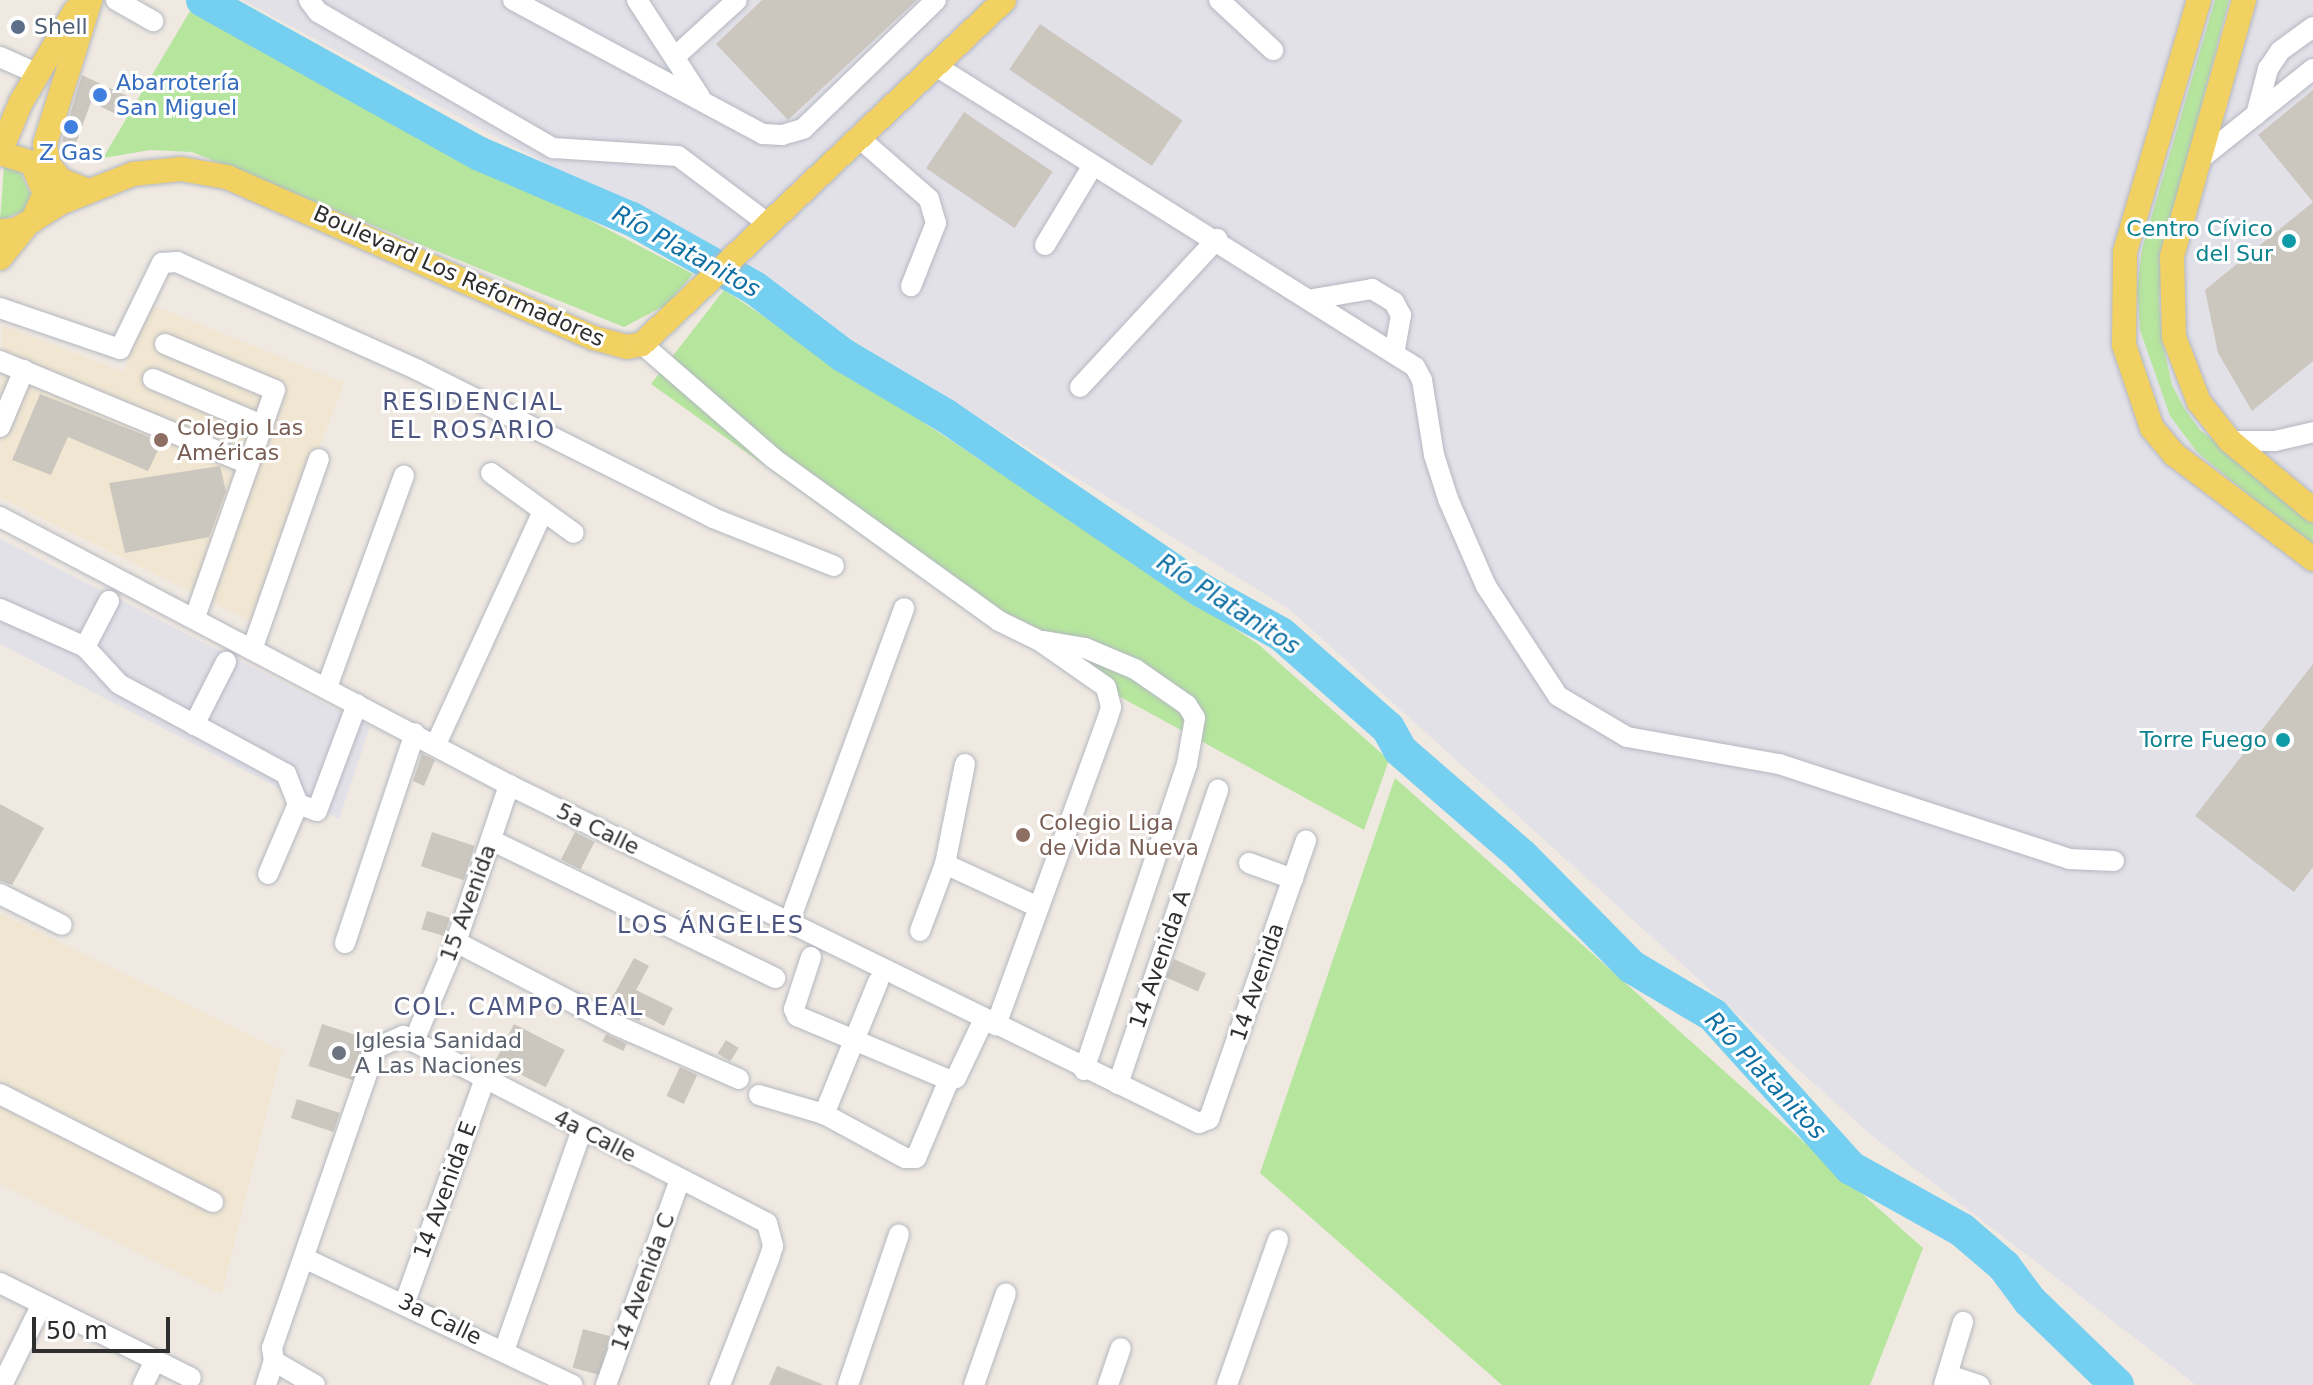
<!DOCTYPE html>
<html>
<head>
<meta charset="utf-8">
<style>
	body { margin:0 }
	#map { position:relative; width:2313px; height:1385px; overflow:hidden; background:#efe9e1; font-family:"DejaVu Sans",sans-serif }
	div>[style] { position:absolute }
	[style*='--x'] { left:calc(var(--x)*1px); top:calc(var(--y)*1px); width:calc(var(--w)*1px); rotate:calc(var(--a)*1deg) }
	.industrial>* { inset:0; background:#e3e1e8 }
	.education>* { inset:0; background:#f0e6d1 }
	.green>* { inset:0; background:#b6e59e }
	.river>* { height:34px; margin:-17px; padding:0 17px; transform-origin:17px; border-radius:17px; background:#75cff0 }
	.building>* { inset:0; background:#cbc7bf; transform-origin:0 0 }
	.roads { filter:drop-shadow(0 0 2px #b4b7c1) drop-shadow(0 0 2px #b4b7c1) }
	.minor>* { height:20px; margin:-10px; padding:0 10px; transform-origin:10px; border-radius:10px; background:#fff }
	.major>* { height:24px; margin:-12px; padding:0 12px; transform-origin:12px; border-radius:12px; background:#f2d163 }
	.dots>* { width:22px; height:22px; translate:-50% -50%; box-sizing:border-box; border:4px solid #fff; border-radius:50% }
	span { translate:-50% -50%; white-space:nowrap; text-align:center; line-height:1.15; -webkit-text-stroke:6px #fff; paint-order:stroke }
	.service-label { font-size:22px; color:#4e5e75 }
	.left { translate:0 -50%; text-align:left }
	.shop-label { font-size:22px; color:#366cbe }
	.culture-label { font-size:22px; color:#0d838f }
	.right { translate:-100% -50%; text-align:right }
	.street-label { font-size:22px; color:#2e2e2e }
	.education-label { font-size:22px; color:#785e54 }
	.worship-label { font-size:22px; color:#5b616d }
	.water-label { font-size:24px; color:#0d6fa3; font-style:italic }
	.neighbourhood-label { font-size:24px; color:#4d5680; letter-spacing:2px }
	.scale { position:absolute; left:32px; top:1317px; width:138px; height:36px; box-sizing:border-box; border:4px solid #2e2e2e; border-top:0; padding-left:10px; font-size:24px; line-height:28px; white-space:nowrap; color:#2e2e2e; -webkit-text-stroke:6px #fff; paint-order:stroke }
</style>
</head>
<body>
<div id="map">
	<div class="industrial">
		<i style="clip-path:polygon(242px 0,2313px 0,2313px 1385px,2196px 1385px,1871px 1135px,1289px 609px,712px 253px)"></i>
		<i style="clip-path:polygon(0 539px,370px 727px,339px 819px,0 644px)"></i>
	</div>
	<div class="education">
		<i style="clip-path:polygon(145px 302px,344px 383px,252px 622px,0 497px,2px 325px,124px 372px)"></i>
		<i style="clip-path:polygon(0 913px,282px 1051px,222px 1294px,0 1184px)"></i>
	</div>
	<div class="green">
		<i style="clip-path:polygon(2215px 0,2229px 0,2166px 240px,2159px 298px,2162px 340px,2172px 385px,2184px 408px,2200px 430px,2313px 514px,2313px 548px,2197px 452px,2170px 416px,2140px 330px,2137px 288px,2142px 249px)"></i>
		<i style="clip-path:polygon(190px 11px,693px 274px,666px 305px,624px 327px,192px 152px,150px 150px,103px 158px)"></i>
		<i style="clip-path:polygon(4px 167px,20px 172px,31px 195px,24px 211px,0 220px)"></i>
		<i style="clip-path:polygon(724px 290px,1258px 644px,1389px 760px,1364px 830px,983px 622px,651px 384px)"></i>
		<i style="clip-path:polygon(1395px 778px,1923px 1248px,1870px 1385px,1502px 1385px,1260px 1173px)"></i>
	</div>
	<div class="river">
		<i style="--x:203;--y:0;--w:317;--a:29.1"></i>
		<i style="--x:480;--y:154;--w:165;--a:23.2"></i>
		<i style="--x:632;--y:219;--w:142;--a:29.4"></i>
		<i style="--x:756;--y:289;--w:109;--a:37.2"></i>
		<i style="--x:843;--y:355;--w:120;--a:30.6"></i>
		<i style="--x:946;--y:416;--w:309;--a:34.3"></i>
		<i style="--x:1201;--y:590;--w:91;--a:28.8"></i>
		<i style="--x:1281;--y:634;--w:142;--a:41.3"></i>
		<i style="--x:1388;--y:728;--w:25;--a:61"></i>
		<i style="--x:1400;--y:750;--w:162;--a:41"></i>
		<i style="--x:1522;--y:856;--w:156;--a:45.3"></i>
		<i style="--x:1632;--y:967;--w:94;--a:30.7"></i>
		<i style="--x:1713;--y:1015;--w:206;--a:48"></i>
		<i style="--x:1851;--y:1168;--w:127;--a:29.2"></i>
		<i style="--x:1962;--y:1230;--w:55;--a:40.6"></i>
		<i style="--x:2004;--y:1266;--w:44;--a:53.4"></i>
		<i style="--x:2030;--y:1301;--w:121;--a:44"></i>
	</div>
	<div class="building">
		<i style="clip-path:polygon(762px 0,917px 0,788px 120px,716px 44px)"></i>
		<i style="left:1040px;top:24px;width:172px;height:55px;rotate:34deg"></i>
		<i style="clip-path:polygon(82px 75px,127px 96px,118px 115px,91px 102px,75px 146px,62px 141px)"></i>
		<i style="clip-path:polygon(2313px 90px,2313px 361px,2252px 411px,2218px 353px,2205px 290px,2313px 202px,2258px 135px)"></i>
		<i style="left:964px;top:112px;width:107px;height:68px;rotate:34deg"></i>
		<i style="clip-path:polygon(40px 394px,162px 442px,148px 471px,68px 437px,51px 475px,12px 460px)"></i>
		<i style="clip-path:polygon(220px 466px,226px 491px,209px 537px,125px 553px,109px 483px)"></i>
		<i style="clip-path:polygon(2313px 664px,2313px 867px,2294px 892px,2195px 816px)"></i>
		<i style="clip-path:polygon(422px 754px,435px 760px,424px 786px,413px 781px)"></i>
		<i style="clip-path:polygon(0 804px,44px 828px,12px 885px,0 881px)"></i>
		<i style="left:432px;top:832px;width:45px;height:36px;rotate:18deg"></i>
		<i style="left:575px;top:832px;width:22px;height:31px;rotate:27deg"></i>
		<i style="left:427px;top:911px;width:24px;height:19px;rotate:17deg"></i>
		<i style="clip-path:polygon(634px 958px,649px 966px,636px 990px,673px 1008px,664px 1026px,642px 1014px,639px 1021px,618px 1011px,622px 1004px,612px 998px)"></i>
		<i style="left:1174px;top:959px;width:35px;height:20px;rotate:24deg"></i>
		<i style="left:322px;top:1024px;width:47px;height:44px;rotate:18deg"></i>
		<i style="left:514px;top:1024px;width:57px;height:42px;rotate:27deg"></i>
		<i style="left:606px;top:1034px;width:23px;height:8px;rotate:25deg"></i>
		<i style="left:726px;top:1040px;width:15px;height:16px;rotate:32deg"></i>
		<i style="left:680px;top:1067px;width:19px;height:32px;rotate:25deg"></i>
		<i style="left:297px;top:1099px;width:45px;height:20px;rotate:18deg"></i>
		<i style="left:583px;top:1329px;width:28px;height:40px;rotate:15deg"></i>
		<i style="clip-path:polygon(777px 1366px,822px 1384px,822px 1385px,769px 1385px)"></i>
	</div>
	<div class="roads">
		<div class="minor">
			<i style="--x:116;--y:0;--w:43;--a:29.6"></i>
			<i style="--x:309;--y:0;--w:15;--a:53"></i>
			<i style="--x:318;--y:12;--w:272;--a:30.1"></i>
			<i style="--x:553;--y:148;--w:125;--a:3.7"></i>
			<i style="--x:678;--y:156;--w:110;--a:36.9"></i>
			<i style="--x:513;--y:0;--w:284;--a:28.2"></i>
			<i style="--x:763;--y:134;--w:19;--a:3"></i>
			<i style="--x:782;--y:135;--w:22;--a:-16"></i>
			<i style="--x:803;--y:129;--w:185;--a:-44.1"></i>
			<i style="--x:637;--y:0;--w:116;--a:57"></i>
			<i style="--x:1219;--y:0;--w:74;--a:42.8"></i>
			<i style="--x:677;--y:55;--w:81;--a:-42.5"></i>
			<i style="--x:0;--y:57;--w:42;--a:24.1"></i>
			<i style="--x:936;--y:66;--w:566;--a:32.14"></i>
			<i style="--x:1415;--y:367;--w:15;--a:62"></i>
			<i style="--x:1422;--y:380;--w:76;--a:80.9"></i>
			<i style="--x:1434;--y:455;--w:46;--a:72.3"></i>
			<i style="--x:1448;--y:499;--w:95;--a:66.4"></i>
			<i style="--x:1486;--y:586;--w:131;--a:56.8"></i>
			<i style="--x:1558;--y:696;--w:80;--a:30.7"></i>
			<i style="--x:1627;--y:737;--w:154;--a:10.1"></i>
			<i style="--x:1779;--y:764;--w:305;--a:18.1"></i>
			<i style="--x:2069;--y:859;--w:45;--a:2.5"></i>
			<i style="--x:2256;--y:115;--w:48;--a:-75.4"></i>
			<i style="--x:2268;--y:69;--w:22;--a:-56"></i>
			<i style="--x:2280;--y:51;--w:41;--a:-36"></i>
			<i style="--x:858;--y:137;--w:94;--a:41.1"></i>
			<i style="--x:929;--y:199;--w:25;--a:74"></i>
			<i style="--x:936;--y:223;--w:68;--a:111.6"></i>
			<i style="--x:2199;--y:160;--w:146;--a:-38.6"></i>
			<i style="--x:1045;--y:245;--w:93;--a:-59"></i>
			<i style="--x:1313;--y:299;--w:60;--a:-9.6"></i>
			<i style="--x:1372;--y:289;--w:26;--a:31"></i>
			<i style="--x:1394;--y:302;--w:15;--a:62"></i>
			<i style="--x:1401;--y:315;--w:36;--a:100"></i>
			<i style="--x:0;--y:308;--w:127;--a:18.9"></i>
			<i style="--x:120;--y:349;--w:96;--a:-64"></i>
			<i style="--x:162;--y:263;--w:15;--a:-4"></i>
			<i style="--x:177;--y:262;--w:264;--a:24.1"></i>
			<i style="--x:418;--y:370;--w:330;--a:26.6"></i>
			<i style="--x:713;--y:518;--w:130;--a:21.6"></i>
			<i style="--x:165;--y:344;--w:119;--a:22.7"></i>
			<i style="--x:275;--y:390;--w:241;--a:109.4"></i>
			<i style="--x:642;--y:344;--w:174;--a:41"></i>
			<i style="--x:773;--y:458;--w:279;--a:35.8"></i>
			<i style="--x:999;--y:621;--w:46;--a:26"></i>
			<i style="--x:1040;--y:641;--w:80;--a:34.9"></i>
			<i style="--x:1106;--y:687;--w:21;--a:76"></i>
			<i style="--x:1111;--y:707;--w:14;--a:107"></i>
			<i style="--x:1107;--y:720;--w:325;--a:110"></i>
			<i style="--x:0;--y:361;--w:269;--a:22.5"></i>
			<i style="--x:153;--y:379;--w:118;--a:22.9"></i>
			<i style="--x:1080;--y:387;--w:202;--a:-47.2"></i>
			<i style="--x:0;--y:427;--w:62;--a:-67.2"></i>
			<i style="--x:2230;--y:441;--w:45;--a:0"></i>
			<i style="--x:2275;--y:441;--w:39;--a:-13"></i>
			<i style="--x:491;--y:473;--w:102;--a:35.9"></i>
			<i style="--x:0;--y:517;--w:575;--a:27.77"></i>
			<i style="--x:509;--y:785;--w:768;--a:26.1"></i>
			<i style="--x:1199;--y:1123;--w:11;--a:-22"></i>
			<i style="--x:1209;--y:1119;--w:295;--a:-70.8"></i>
			<i style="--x:0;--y:609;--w:93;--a:24.1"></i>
			<i style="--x:85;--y:647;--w:50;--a:47.4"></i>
			<i style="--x:119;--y:684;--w:190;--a:28.3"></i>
			<i style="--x:286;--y:774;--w:32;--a:68"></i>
			<i style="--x:298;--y:804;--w:76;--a:113.2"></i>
			<i style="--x:1044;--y:641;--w:42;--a:9.7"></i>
			<i style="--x:1085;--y:648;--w:54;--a:22.8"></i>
			<i style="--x:1135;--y:669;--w:63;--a:34.7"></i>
			<i style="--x:1187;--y:705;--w:15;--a:58"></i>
			<i style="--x:1195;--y:718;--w:47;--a:99.9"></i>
			<i style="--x:1187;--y:764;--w:323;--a:108.6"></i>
			<i style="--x:85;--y:647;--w:52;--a:-62.4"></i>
			<i style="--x:253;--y:647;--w:199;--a:-70.7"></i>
			<i style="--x:327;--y:687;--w:225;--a:-70"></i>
			<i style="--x:194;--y:725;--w:71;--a:-63.1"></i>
			<i style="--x:436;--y:744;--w:256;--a:-65.3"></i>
			<i style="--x:965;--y:764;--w:102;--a:101.3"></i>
			<i style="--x:945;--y:864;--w:100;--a:24.8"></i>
			<i style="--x:298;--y:804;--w:20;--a:20"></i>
			<i style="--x:317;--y:811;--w:114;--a:-69.5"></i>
			<i style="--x:491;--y:840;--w:316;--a:25.9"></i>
			<i style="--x:1249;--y:863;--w:47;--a:20"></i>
			<i style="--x:0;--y:894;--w:69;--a:26.6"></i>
			<i style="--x:790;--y:920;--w:332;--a:-69.9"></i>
			<i style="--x:920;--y:931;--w:72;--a:-69.5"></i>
			<i style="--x:456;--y:942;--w:180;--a:27.4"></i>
			<i style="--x:616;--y:1025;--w:134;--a:23.7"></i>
			<i style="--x:345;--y:943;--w:221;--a:-71.6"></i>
			<i style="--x:811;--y:957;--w:55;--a:108.1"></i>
			<i style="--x:794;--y:1009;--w:8;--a:67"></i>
			<i style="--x:797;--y:1016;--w:165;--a:22.8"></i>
			<i style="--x:878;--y:982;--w:143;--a:112.2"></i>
			<i style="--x:824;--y:1114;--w:92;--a:28.5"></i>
			<i style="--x:905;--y:1158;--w:11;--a:0"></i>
			<i style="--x:916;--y:1158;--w:85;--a:-67.1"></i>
			<i style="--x:949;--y:1080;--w:7;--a:-16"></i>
			<i style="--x:956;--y:1078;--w:65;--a:-64.6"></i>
			<i style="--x:414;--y:1041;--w:108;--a:-67"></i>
			<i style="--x:456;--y:942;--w:166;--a:-71.3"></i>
			<i style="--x:1118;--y:1084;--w:311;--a:-71.2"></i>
			<i style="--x:0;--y:1094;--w:239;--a:26.9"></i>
			<i style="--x:759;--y:1095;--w:68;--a:16.3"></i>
			<i style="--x:304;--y:1258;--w:297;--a:25.3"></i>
			<i style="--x:0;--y:1283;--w:213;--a:26.4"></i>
			<i style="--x:405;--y:1302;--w:238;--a:-70.3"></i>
			<i style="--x:504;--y:1351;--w:235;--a:-70.6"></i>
			<i style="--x:1948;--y:1375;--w:33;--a:18"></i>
			<i style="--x:2;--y:1385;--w:90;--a:-63.7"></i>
			<i style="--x:143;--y:1385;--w:28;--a:-64"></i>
			<i style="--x:266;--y:1385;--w:25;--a:-72"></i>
			<i style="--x:315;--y:1385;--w:48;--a:-149.7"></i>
			<i style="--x:274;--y:1361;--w:13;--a:-99"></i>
			<i style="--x:272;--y:1348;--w:318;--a:-70.9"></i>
			<i style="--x:376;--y:1048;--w:30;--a:-24"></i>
			<i style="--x:403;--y:1036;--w:409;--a:27.2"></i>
			<i style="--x:767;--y:1223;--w:24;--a:75"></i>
			<i style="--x:773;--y:1246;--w:14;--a:107"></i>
			<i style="--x:769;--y:1259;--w:135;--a:111.3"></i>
			<i style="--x:606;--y:1385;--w:219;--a:-70.2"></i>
			<i style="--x:848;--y:1385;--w:159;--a:-71.3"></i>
			<i style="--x:974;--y:1385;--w:97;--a:-70.8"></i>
			<i style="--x:1108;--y:1385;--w:39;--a:-71"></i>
			<i style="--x:1227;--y:1385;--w:154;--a:-70.6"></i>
			<i style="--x:1944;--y:1385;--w:66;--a:-73.2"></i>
		</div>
		<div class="major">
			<i style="--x:2199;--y:0;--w:263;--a:106.4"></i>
			<i style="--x:2125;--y:252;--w:93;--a:90.6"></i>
			<i style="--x:2124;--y:345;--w:88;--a:71.4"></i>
			<i style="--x:2152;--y:428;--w:35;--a:50"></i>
			<i style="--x:2175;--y:455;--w:173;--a:37"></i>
			<i style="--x:2244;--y:0;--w:267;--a:105.7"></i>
			<i style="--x:2172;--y:257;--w:80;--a:88.6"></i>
			<i style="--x:2174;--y:337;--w:70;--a:69"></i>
			<i style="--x:2199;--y:402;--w:50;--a:51.5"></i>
			<i style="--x:2230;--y:441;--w:108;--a:39.7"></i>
			<i style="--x:0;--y:152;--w:54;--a:-67.2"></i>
			<i style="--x:21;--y:102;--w:106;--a:-59.3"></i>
			<i style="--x:0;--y:153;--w:34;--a:17"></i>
			<i style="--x:32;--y:163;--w:33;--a:67"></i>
			<i style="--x:45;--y:193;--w:30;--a:114"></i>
			<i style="--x:33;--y:220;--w:20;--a:150"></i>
			<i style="--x:16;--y:230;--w:16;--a:176"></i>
			<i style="--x:88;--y:191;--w:29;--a:-158"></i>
			<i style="--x:61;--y:180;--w:21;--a:-129"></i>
			<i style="--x:48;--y:164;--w:20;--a:-99"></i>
			<i style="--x:45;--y:144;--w:151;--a:-72.6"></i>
			<i style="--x:33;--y:220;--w:32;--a:-32"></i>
			<i style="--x:60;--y:203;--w:79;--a:-21.7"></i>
			<i style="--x:133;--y:174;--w:48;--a:-5.9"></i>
			<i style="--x:181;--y:169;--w:47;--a:9.9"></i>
			<i style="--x:227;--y:177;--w:401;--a:23.7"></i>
			<i style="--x:594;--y:338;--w:34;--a:15"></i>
			<i style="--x:627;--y:347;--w:15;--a:-11"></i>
			<i style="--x:642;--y:344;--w:499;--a:-43.5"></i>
			<i style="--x:0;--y:258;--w:41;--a:-50.9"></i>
		</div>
	</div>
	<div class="dots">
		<i style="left:18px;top:27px;background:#5c6f8a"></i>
		<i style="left:100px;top:95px;background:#3f7fe0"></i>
		<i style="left:71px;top:127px;background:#3f7fe0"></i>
		<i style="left:2289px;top:241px;background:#0f9aa8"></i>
		<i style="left:161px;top:440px;background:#8d6e63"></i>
		<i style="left:2283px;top:740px;background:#0f9aa8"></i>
		<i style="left:1023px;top:835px;background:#8d6e63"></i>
		<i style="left:339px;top:1053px;background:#6b7280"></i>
	</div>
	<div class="service-label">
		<span class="left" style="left:34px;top:27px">Shell</span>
	</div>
	<div class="shop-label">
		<span class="left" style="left:116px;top:95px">Abarrotería<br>San Miguel</span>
		<span style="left:71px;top:153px">Z Gas</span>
	</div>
	<div class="culture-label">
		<span class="right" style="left:2273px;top:241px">Centro Cívico<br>del Sur</span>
		<span class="right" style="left:2267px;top:740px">Torre Fuego</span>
	</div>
	<div class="street-label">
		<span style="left:459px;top:276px;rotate:24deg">Boulevard Los Reformadores</span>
		<span style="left:598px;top:829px;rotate:26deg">5a Calle</span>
		<span style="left:468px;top:903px;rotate:-70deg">15 Avenida</span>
		<span style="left:1160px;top:959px;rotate:-71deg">14 Avenida A</span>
		<span style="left:1257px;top:982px;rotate:-71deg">14 Avenida</span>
		<span style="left:595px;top:1136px;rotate:27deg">4a Calle</span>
		<span style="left:445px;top:1190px;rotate:-70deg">14 Avenida E</span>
		<span style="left:643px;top:1282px;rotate:-70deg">14 Avenida C</span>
		<span style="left:440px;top:1319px;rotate:26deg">3a Calle</span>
	</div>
	<div class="education-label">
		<span class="left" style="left:177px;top:440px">Colegio Las<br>Américas</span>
		<span class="left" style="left:1039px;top:835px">Colegio Liga<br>de Vida Nueva</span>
	</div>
	<div class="worship-label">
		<span class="left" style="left:355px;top:1053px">Iglesia Sanidad<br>A Las Naciones</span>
	</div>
	<div class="water-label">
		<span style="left:686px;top:252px;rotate:29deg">Río Platanitos</span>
		<span style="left:1228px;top:605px;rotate:33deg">Río Platanitos</span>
		<span style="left:1765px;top:1076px;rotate:47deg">Río Platanitos</span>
	</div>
	<div class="neighbourhood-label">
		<span style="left:473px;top:417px">RESIDENCIAL<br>EL ROSARIO</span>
		<span style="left:711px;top:926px">LOS ÁNGELES</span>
		<span style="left:519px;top:1008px">COL. CAMPO REAL</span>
	</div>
	<div class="scale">50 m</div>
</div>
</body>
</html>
